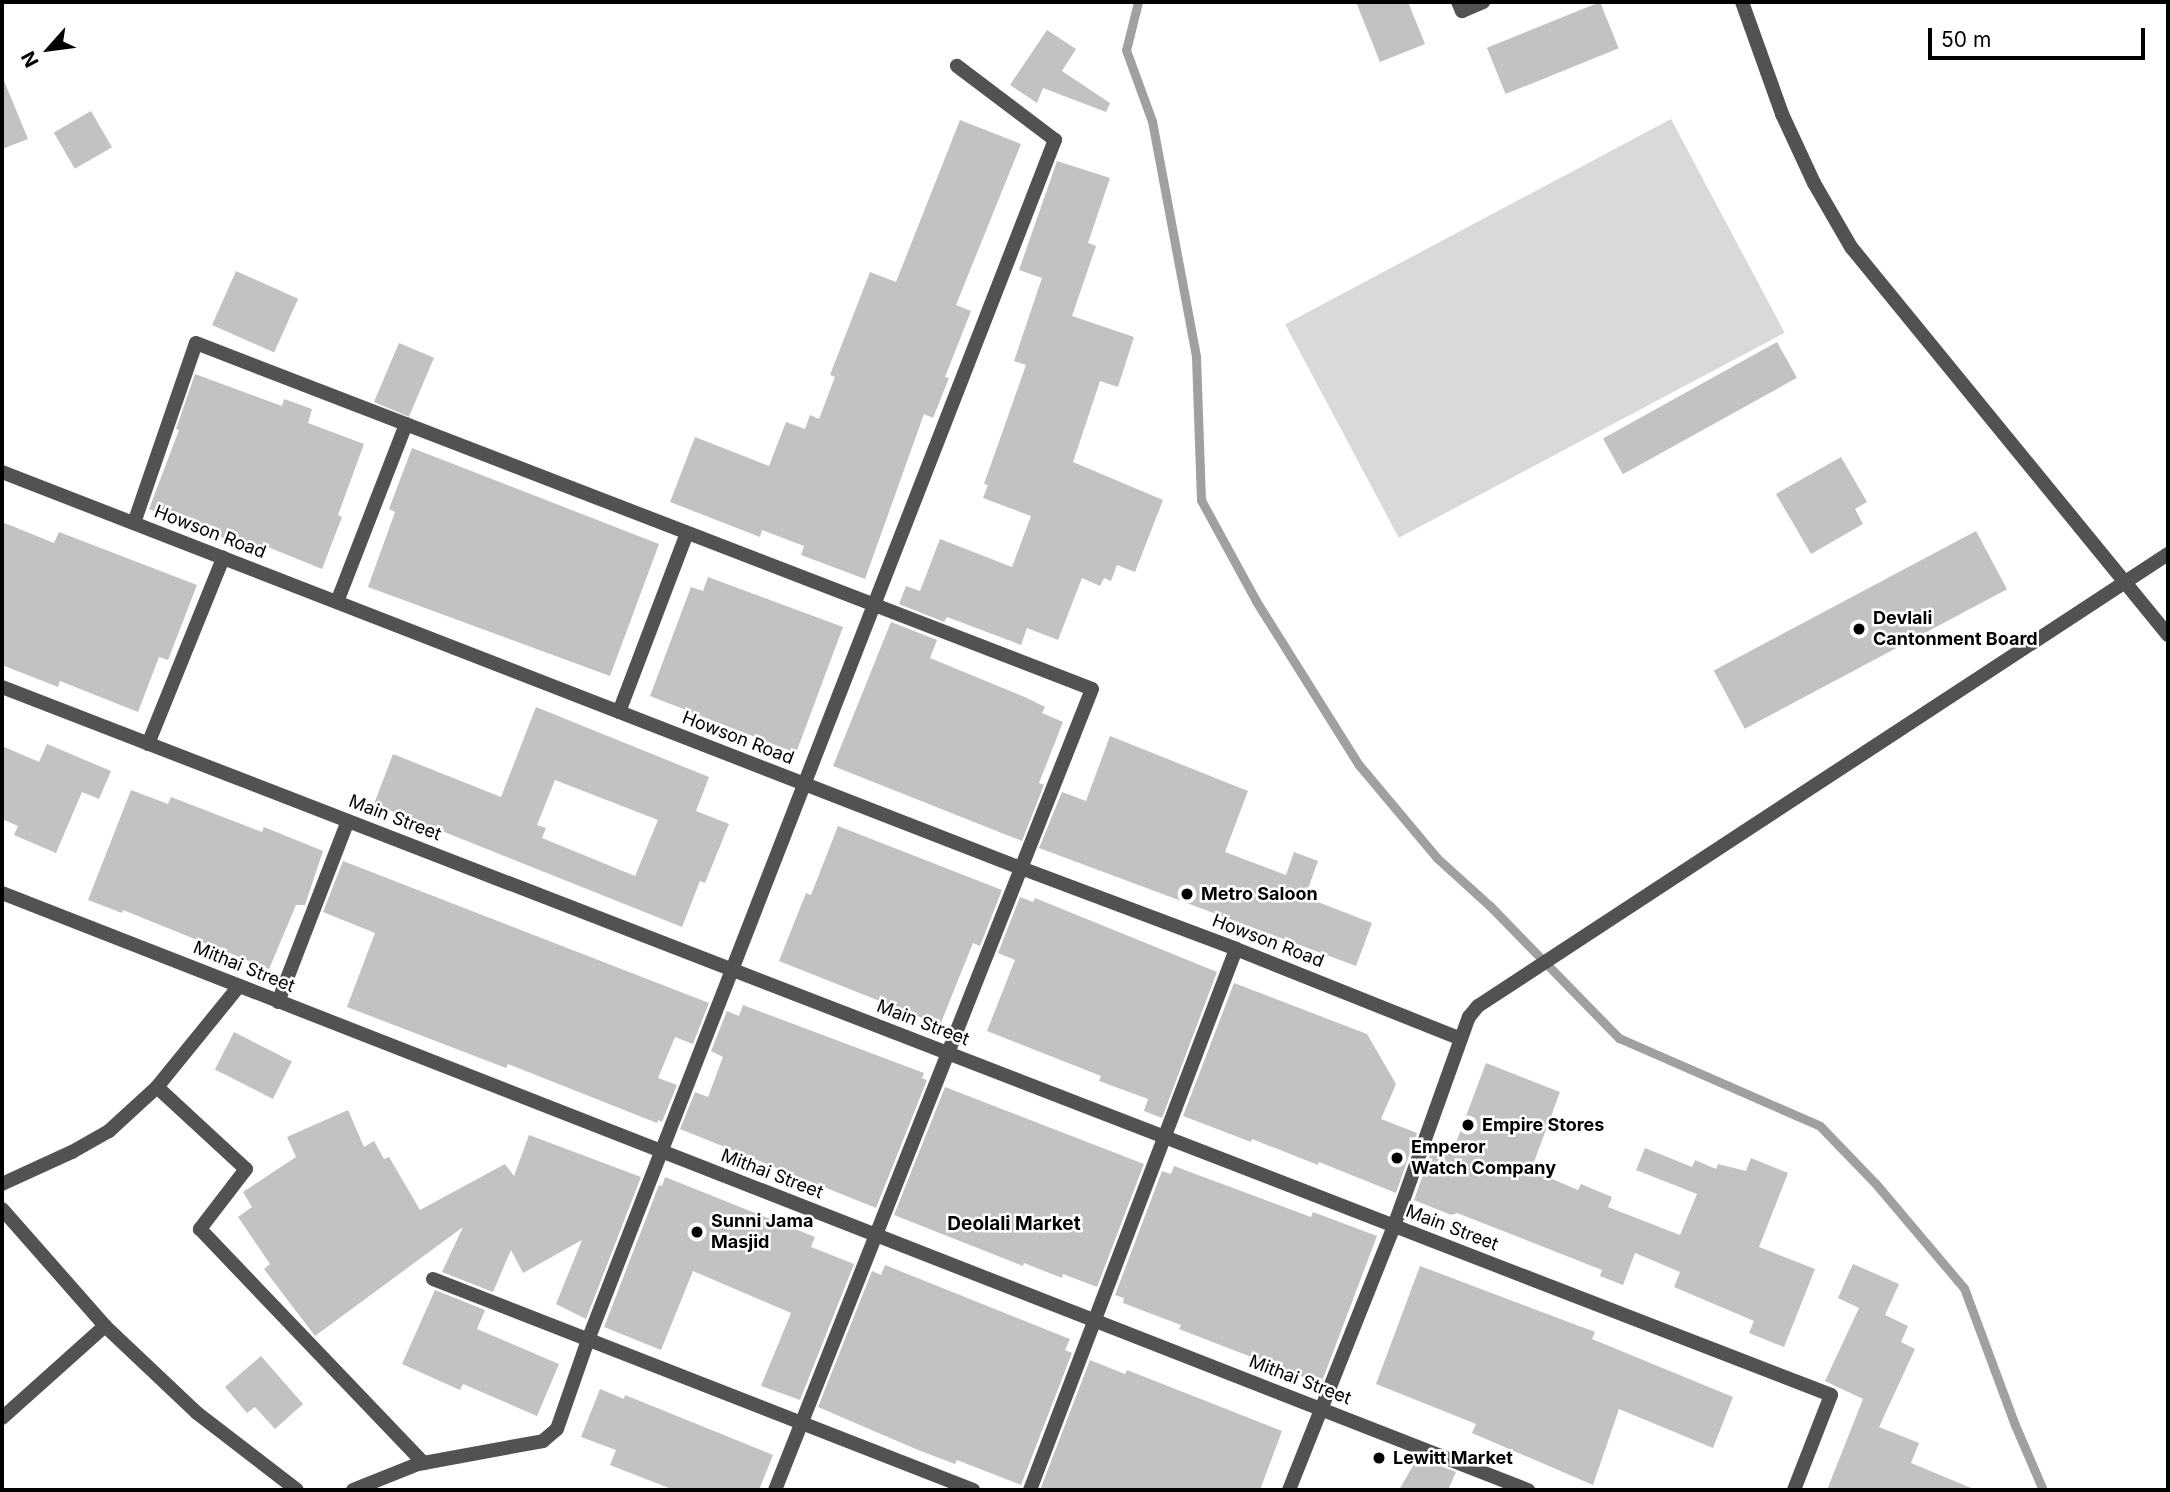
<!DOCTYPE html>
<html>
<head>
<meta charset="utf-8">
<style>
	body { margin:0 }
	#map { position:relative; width:2170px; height:1492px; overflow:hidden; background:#fff; font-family:Inter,sans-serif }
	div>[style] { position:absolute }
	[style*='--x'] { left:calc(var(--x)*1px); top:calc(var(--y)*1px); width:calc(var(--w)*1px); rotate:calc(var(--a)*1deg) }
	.green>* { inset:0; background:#d9d9d9; transform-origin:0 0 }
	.stream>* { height:9px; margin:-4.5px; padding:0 4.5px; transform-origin:4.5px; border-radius:4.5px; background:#a0a0a0 }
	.building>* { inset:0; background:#c2c2c2; transform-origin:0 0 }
	.minor>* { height:14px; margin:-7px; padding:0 7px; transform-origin:7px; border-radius:7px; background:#525252 }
	.tertiary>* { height:14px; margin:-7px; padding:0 7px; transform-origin:7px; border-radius:7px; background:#525252 }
	.dots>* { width:19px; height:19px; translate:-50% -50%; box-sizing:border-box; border:4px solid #fff; border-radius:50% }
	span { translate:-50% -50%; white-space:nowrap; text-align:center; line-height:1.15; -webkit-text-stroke:5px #fff; paint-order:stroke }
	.street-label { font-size:18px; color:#000 }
	.poi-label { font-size:18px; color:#000; font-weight:700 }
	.left { translate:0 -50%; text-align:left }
	.neighbourhood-label { font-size:19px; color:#000; font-weight:700 }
	.frame { position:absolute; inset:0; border:4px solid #000; pointer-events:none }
	.north { position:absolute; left:14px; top:14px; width:70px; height:70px; -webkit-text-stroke:5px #fff; paint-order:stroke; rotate:242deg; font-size:19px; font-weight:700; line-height:28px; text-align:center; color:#000 }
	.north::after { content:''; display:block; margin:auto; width:24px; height:32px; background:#000; clip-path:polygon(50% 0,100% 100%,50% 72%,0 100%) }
	.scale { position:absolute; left:1928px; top:28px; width:217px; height:32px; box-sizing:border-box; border:4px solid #000; border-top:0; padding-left:9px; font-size:21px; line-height:24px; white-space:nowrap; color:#000; -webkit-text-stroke:5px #fff; paint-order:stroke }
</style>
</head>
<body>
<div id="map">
	<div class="green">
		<i style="left:1671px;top:119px;width:242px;height:437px;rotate:62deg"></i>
	</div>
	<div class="stream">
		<i style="--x:1138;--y:2;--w:49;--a:104"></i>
		<i style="--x:1126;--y:50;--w:76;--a:69.9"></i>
		<i style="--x:1152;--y:121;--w:240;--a:79.4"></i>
		<i style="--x:1196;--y:357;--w:143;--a:88"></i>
		<i style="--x:1201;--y:500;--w:115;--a:61.4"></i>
		<i style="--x:1256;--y:601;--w:194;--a:57.9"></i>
		<i style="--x:1359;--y:765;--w:121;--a:50"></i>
		<i style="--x:1437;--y:858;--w:72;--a:42.2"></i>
		<i style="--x:1490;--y:906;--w:185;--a:45.7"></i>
		<i style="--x:1619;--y:1038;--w:219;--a:23.6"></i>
		<i style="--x:1820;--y:1126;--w:81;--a:46"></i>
		<i style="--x:1876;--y:1184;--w:136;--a:49.8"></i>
		<i style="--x:1964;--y:1288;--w:146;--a:69.6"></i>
		<i style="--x:2015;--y:1425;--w:71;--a:66.7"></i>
	</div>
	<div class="building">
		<i style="clip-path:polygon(1356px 2px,1408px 2px,1425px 44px,1380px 62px)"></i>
		<i style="left:1600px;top:2px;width:50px;height:122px;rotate:68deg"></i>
		<i style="clip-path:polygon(1047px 30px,1076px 49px,1062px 71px,1110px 103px,1106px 112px,1043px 88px,1037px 103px,1010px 85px)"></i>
		<i style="clip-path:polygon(2px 76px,28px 139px,2px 149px)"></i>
		<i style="left:91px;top:111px;width:42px;height:43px;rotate:60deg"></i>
		<i style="clip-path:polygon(960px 120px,1021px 144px,956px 305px,971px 311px,945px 377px,949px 378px,933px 418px,924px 414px,865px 579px,801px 555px,804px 546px,762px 530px,760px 537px,670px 502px,695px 437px,769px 466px,786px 422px,805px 429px,810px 415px,819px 419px,835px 377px,830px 375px,870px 272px,896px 282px)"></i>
		<i style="clip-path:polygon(1057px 161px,1110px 178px,1088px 243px,1096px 246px,1072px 316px,1134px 337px,1118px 387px,1100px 381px,1073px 462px,1163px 500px,1135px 572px,1117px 565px,1111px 581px,1104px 578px,1100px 586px,1082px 578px,1058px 640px,1027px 628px,1021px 645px,947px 617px,944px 622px,899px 604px,906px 586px,920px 591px,940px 539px,1012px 567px,1031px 516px,983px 498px,988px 485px,984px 484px,1026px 365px,1014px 361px,1042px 278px,1019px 270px)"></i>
		<i style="left:236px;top:271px;width:68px;height:59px;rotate:24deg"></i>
		<i style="left:1777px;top:342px;width:41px;height:199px;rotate:61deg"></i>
		<i style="left:399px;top:343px;width:38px;height:64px;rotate:23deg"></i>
		<i style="clip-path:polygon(195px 374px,282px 406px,284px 399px,312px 409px,308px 423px,364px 444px,338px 515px,342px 517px,322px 569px,268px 547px,265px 554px,149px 509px,179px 430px,176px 429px)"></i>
		<i style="clip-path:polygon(412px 448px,659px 544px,610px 676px,368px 587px,395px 512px,389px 509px)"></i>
		<i style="clip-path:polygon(1841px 457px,1867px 502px,1855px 509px,1863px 524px,1811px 554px,1776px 494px)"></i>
		<i style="clip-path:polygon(2px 522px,54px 543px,59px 532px,197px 585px,168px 660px,159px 657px,138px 712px,60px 681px,58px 687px,2px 665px)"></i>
		<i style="left:1976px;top:531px;width:66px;height:297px;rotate:62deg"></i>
		<i style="clip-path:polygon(708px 577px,843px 627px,796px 753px,650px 696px,691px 587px,703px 591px)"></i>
		<i style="clip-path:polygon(891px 622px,937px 640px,930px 658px,1027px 698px,1045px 707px,1042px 713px,1063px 722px,1039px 783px,1044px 785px,1022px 841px,833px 766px)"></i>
		<i style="clip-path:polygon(evenodd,536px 707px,709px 777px,696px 811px,729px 824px,705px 883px,700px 881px,682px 927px,374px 804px,393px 754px,501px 797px,536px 707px,555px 780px,658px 820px,635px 876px,542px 838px,546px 828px,537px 825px,555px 780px)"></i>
		<i style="clip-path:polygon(1110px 736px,1248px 791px,1225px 852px,1286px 875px,1294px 852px,1318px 861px,1305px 897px,1372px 923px,1356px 966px,1039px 848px,1062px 792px,1086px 801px)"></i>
		<i style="clip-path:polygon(47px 744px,111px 771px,99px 799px,82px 792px,56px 853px,14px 835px,18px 826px,2px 819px,2px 746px,39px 762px)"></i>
		<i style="clip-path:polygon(131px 790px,168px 804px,171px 797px,262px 832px,264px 827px,323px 851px,305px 905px,296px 905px,269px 969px,123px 910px,122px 913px,88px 900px)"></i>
		<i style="clip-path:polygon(838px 826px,1002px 890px,980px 946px,973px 943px,940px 1025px,779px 961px,806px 893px,811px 895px)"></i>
		<i style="clip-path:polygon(343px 861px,709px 1003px,693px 1044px,675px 1037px,658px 1078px,677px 1085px,662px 1122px,658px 1120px,657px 1123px,508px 1064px,506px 1068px,347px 1007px,375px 933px,323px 912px)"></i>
		<i style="clip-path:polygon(1020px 897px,1033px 902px,1035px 898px,1217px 972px,1162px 1118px,1144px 1111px,1148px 1099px,1099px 1081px,1101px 1076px,987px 1031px,1015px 960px,998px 953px)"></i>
		<i style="clip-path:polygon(1234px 983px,1367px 1034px,1396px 1084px,1381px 1119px,1417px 1133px,1396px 1193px,1319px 1162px,1318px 1165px,1252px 1139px,1251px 1142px,1183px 1116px)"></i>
		<i style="clip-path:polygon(743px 1005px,924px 1073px,922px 1078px,927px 1080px,876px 1208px,680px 1129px,695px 1092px,708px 1097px,723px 1057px,711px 1051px,727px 1011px,739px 1016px)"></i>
		<i style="left:234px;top:1032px;width:65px;height:42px;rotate:27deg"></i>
		<i style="clip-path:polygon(1486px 1063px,1560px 1092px,1531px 1170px,1578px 1190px,1581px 1184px,1612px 1197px,1608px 1207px,1680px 1235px,1697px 1194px,1636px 1170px,1645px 1148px,1692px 1167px,1695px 1160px,1716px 1169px,1718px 1164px,1746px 1171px,1751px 1158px,1788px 1173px,1759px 1247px,1815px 1269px,1784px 1347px,1749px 1333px,1754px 1321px,1674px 1287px,1680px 1272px,1635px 1253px,1623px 1285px,1600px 1276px,1602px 1270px,1457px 1213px,1451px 1215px,1414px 1200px,1435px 1141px,1454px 1148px)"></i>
		<i style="clip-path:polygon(945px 1087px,1144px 1164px,1097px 1287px,1063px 1274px,1062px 1278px,1024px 1263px,1023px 1266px,894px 1215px)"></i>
		<i style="clip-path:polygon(348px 1110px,364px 1147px,374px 1141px,384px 1159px,389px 1157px,420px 1210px,505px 1164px,514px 1176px,529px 1135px,641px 1177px,586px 1319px,556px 1304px,582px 1240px,523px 1273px,511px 1250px,493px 1292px,442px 1272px,463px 1227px,315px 1336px,264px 1269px,270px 1264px,238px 1217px,252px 1207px,243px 1192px,296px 1157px,287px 1137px)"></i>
		<i style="clip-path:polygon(1174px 1166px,1311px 1217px,1313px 1212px,1377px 1236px,1321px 1384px,1179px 1329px,1181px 1325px,1123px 1303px,1124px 1298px,1115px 1295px,1162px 1171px,1171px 1174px)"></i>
		<i style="clip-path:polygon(665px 1177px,815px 1237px,811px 1247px,854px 1264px,800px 1400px,761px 1386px,791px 1313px,693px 1271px,661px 1350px,604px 1327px,659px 1185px,662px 1186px)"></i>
		<i style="clip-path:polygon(1853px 1264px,1899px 1284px,1885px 1315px,1908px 1326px,1901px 1342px,1915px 1349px,1879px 1427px,1919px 1443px,1911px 1463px,1976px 1490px,1827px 1490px,1863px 1399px,1825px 1381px,1859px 1308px,1838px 1298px)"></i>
		<i style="clip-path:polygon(885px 1265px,1070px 1339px,1065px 1350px,1072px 1353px,1021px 1485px,957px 1460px,955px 1464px,918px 1450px,818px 1407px,872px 1271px,881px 1275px)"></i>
		<i style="clip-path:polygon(1420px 1266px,1595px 1332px,1592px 1339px,1733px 1397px,1713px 1448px,1619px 1409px,1593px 1485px,1472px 1433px,1476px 1424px,1376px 1384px)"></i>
		<i style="clip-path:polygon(435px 1290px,485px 1310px,477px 1329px,559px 1364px,537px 1416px,463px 1384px,460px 1390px,402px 1364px)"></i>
		<i style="clip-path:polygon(261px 1356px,303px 1404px,275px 1429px,255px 1407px,247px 1413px,225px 1387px)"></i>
		<i style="clip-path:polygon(1090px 1360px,1125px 1374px,1127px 1370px,1282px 1431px,1260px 1490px,1040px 1490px)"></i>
		<i style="clip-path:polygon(600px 1389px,624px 1399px,625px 1395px,773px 1455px,759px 1490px,674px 1490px,610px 1465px,616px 1450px,581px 1437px)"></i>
		<i style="clip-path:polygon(1418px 1457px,1456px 1472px,1448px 1490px,1399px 1490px)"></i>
	</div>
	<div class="minor">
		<i style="--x:1458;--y:2;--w:10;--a:66"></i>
		<i style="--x:1462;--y:11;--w:23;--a:-23"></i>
		<i style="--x:134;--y:523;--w:190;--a:-71"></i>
		<i style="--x:196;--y:343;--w:960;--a:21.11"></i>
		<i style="--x:1092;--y:689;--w:861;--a:111.59"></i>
		<i style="--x:337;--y:602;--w:191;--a:-68.8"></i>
		<i style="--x:2;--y:687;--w:1961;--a:21.16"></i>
		<i style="--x:1831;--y:1395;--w:102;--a:111.3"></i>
		<i style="--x:619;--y:712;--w:191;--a:-69.2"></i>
		<i style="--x:148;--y:744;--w:201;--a:-68"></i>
		<i style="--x:2;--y:893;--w:1639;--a:21.37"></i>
		<i style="--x:278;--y:1002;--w:194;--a:-68.9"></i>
		<i style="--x:157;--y:1087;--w:121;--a:42.7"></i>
		<i style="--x:246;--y:1169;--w:76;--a:127.5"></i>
		<i style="--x:200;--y:1229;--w:324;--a:46.3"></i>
		<i style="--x:2;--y:1184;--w:77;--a:-24.6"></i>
		<i style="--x:72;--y:1152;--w:43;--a:-29.6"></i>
		<i style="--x:109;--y:1131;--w:65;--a:-42.5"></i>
		<i style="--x:157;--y:1087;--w:130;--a:-50.9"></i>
		<i style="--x:2;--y:1209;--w:156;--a:48.6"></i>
		<i style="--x:105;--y:1326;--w:127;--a:43.4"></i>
		<i style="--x:197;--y:1413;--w:126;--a:37.6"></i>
		<i style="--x:433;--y:1279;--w:580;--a:21.34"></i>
		<i style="--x:2;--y:1418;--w:138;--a:-41.8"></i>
		<i style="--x:353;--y:1490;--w:70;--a:-21.8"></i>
		<i style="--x:418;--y:1464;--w:127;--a:-10.4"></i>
		<i style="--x:543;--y:1441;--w:18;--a:-41"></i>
		<i style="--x:557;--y:1429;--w:94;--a:-70.8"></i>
		<i style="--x:588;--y:1340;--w:1288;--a:-68.74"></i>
		<i style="--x:1055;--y:140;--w:123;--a:-142.9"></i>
		<i style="--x:1030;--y:1490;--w:579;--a:-69.15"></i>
	</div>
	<div class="tertiary">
		<i style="--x:1742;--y:2;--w:119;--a:70.3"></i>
		<i style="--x:1782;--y:114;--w:76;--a:65.1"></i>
		<i style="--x:1814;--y:183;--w:74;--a:60"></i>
		<i style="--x:1851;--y:247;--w:501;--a:50.75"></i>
		<i style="--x:2;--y:472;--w:1093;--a:21.24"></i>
		<i style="--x:1021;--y:868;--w:230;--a:20.6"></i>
		<i style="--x:1236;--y:949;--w:242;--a:21.8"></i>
		<i style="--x:1289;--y:1490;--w:284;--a:-68.3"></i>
		<i style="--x:1394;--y:1226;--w:222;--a:-70.3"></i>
		<i style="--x:1469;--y:1017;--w:14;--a:-51"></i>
		<i style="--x:1478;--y:1006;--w:825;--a:-33.23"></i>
	</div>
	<div class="dots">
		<i style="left:1859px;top:629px;background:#000"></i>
		<i style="left:1187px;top:894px;background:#000"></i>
		<i style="left:1468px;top:1125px;background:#000"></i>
		<i style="left:1397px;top:1158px;background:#000"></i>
		<i style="left:697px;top:1232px;background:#000"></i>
		<i style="left:1379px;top:1458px;background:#000"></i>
	</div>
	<div class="street-label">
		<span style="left:210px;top:532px;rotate:21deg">Howson Road</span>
		<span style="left:738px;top:738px;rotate:21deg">Howson Road</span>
		<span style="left:395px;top:818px;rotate:21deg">Main Street</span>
		<span style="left:1268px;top:941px;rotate:21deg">Howson Road</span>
		<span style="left:244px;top:967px;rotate:22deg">Mithai Street</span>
		<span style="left:923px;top:1023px;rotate:21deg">Main Street</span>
		<span style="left:772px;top:1174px;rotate:21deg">Mithai Street</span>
		<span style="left:1452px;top:1228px;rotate:21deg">Main Street</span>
		<span style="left:1300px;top:1380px;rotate:21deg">Mithai Street</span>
	</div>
	<div class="poi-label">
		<span class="left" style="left:1873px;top:629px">Devlali<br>Cantonment Board</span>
		<span class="left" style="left:1201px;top:894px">Metro Saloon</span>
		<span class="left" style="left:1482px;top:1125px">Empire Stores</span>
		<span class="left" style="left:1411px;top:1158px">Emperor<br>Watch Company</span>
		<span class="left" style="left:711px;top:1232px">Sunni Jama<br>Masjid</span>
		<span class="left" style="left:1393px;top:1458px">Lewitt Market</span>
	</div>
	<div class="neighbourhood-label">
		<span style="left:1014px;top:1224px">Deolali Market</span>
	</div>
	<div class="frame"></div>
	<div class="north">N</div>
	<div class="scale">50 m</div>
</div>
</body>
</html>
